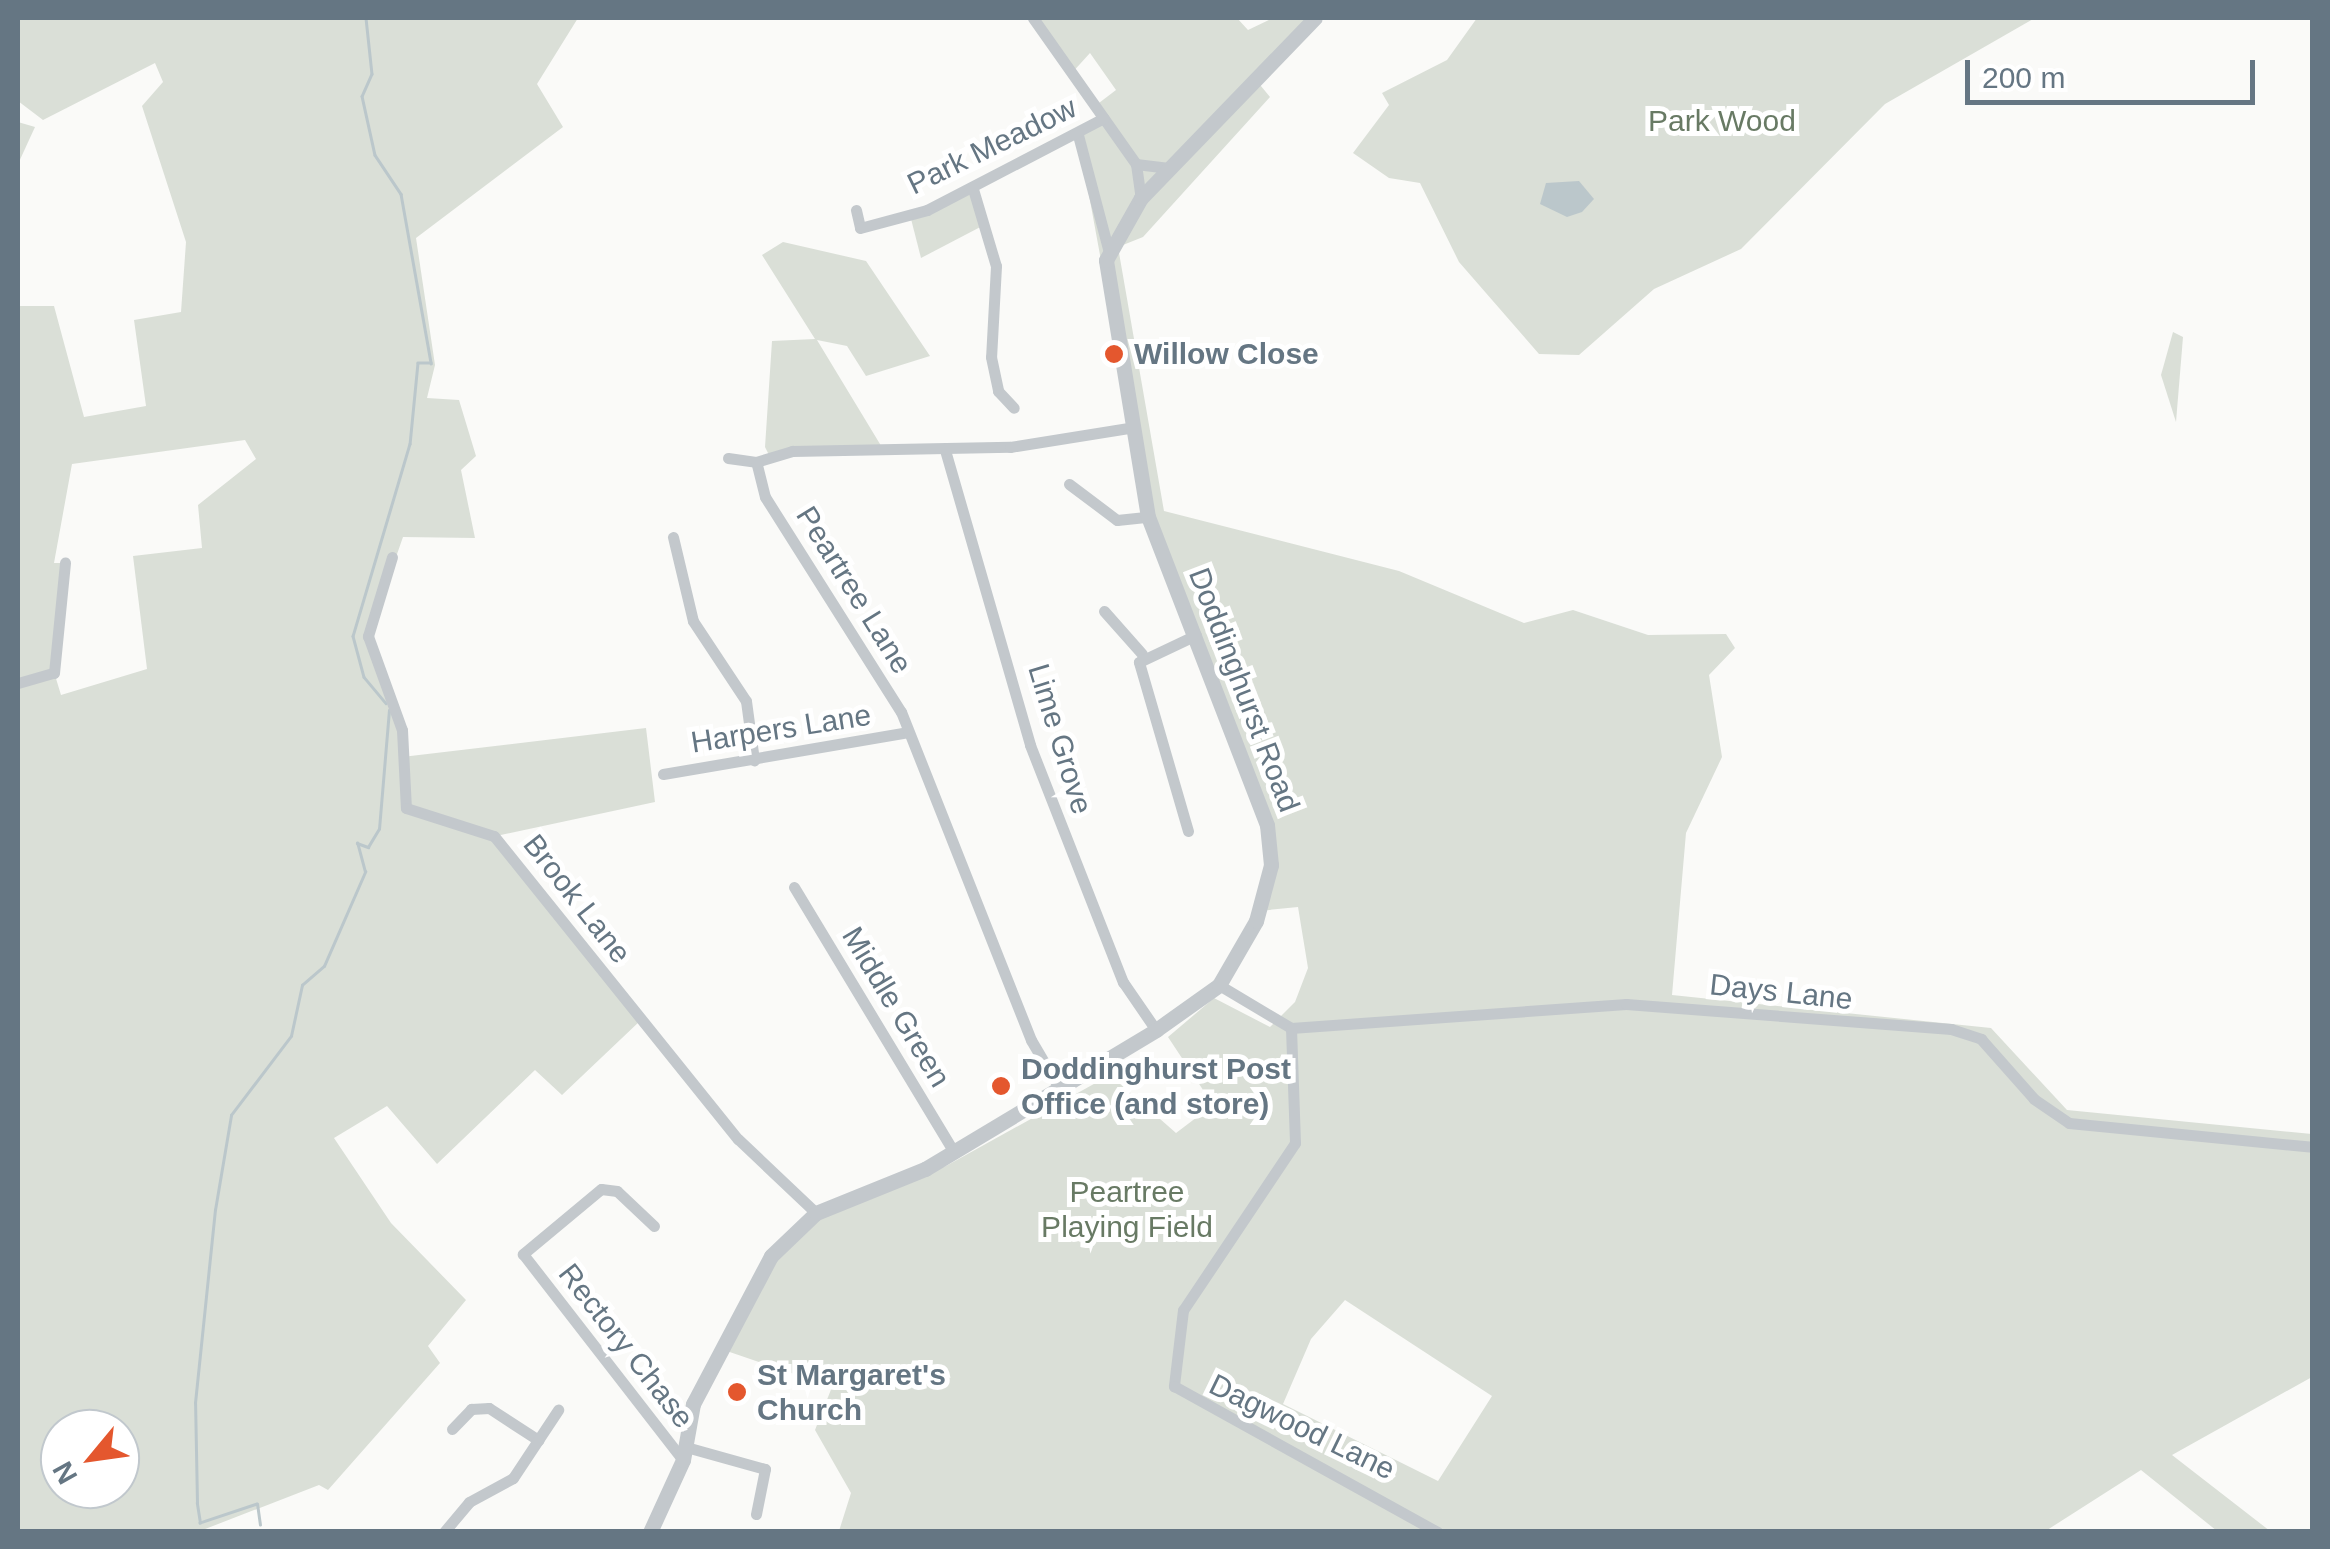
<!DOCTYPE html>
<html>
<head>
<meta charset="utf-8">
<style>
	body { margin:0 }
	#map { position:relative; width:2330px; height:1549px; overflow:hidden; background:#fafaf8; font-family:Helvetica,sans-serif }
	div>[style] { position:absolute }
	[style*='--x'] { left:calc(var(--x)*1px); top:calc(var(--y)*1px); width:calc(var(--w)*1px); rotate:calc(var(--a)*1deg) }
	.green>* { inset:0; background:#dadfd7 }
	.water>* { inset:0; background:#bbc7cb }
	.stream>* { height:2.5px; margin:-1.25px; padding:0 1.25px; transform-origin:1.25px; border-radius:1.25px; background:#bbc7cb }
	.minor>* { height:11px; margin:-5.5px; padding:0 5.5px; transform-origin:5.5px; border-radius:5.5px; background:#c3c8cc }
	.tertiary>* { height:15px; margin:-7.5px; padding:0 7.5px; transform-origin:7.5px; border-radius:7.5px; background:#c3c8cc }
	.dots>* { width:28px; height:28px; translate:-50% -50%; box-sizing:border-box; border:5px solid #fff; border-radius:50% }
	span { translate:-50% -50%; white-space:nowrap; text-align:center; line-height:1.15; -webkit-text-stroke:10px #fff; paint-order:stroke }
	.park-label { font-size:30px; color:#687a64 }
	.street-label { font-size:30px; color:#657683 }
	.poi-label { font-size:30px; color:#657683; font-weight:700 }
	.left { translate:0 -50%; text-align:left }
	.frame { position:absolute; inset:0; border:20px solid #657683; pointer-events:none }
	.north { position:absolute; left:40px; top:1409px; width:100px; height:100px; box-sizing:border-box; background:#fff; border:2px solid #c1c8cd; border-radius:50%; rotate:241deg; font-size:28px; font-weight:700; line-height:40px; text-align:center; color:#657683 }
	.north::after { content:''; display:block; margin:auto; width:35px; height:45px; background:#e4572e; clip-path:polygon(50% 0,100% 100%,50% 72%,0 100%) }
	.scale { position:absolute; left:1965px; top:60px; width:290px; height:45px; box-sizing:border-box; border:5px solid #657683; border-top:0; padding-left:12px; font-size:30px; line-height:35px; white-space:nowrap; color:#657683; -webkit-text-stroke:8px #fff; paint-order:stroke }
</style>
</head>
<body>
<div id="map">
	<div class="green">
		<i style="clip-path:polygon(evenodd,18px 18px,578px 18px,537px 84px,563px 127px,416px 238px,435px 365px,427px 398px,459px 400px,476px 456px,461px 470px,475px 538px,403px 537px,368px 637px,396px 704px,402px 757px,646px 728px,655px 802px,496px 836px,641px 1020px,562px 1095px,535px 1070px,437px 1164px,387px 1106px,334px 1138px,391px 1223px,466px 1300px,428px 1346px,440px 1363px,328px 1490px,319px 1485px,200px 1531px,18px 1531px,18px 306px,54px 306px,84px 417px,146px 406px,134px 320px,181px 312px,186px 242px,142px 106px,163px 82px,155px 63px,43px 120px,18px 101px,18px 18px,245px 440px,256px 459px,198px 505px,202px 548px,133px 556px,147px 669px,61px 695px,54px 672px,65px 563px,54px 563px,72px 464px,245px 440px,18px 18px,60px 1429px,120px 1429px,120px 1489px,60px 1489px,60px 1429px)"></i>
		<i style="clip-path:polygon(evenodd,1033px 18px,1237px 18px,1248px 30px,1273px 18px,1315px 18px,1256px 80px,1270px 97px,1143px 237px,1118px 247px,1164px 511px,1399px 571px,1524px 623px,1573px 610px,1648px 635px,1726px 634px,1735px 648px,1709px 675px,1722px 757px,1686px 833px,1672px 995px,1991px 1028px,2067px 1110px,2312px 1134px,2312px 1377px,2172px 1455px,2270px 1531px,2217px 1531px,2141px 1470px,2044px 1532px,839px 1531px,851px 1493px,815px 1430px,832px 1387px,718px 1348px,771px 1256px,816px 1213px,946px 1166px,1110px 1075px,1176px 1133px,1213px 1105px,1168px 1037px,1214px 998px,1270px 1027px,1295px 1002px,1308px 968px,1298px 907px,1259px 911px,1270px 844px,1148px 517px,1078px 135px,1104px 119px,1095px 106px,1116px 90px,1090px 53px,1070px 75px,1033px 18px,1345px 1300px,1492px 1396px,1438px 1481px,1283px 1404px,1311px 1339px,1345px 1300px)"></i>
		<i style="clip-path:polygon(1477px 18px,2035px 18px,1885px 104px,1741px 249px,1654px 289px,1579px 355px,1539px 354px,1459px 262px,1420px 183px,1389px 178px,1353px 153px,1389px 105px,1382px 93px,1447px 60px)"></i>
		<i style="clip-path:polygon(18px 122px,35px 127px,18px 164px)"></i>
		<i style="clip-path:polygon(973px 189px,988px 223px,921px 258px,910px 215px)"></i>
		<i style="clip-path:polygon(783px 242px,866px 261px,930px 356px,866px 376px,847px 346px,817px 340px,883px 449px,769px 455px,765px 447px,772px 341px,815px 339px,762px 255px)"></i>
		<i style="clip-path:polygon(2173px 332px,2183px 337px,2176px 422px,2161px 375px)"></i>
	</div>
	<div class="water">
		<i style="clip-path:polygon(1579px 181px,1594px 199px,1582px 212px,1567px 217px,1540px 204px,1546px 183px)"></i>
	</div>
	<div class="stream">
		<i style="--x:366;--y:18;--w:56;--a:83.9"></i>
		<i style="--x:372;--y:74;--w:24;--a:114"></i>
		<i style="--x:362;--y:96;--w:60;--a:77.6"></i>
		<i style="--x:375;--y:155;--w:47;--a:56.3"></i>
		<i style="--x:401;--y:194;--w:172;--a:79.9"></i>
		<i style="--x:431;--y:363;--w:13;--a:180"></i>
		<i style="--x:418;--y:363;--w:81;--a:95.6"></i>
		<i style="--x:410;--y:444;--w:200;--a:106.5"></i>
		<i style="--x:353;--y:636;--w:42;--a:75"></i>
		<i style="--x:364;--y:677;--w:34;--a:50"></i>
		<i style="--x:260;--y:1525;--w:21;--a:-98"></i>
		<i style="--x:257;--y:1504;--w:60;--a:161.6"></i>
		<i style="--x:200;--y:1523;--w:20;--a:-99"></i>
		<i style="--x:197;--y:1503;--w:100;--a:-91.1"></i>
		<i style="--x:195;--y:1403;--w:194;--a:-84.1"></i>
		<i style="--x:215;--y:1210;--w:96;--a:-80.4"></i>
		<i style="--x:231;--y:1115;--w:99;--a:-52.8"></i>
		<i style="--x:291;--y:1036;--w:52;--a:-77.8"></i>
		<i style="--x:302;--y:985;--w:29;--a:-41"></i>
		<i style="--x:324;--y:966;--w:103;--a:-66.4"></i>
		<i style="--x:365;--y:872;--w:30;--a:-105"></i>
		<i style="--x:357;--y:843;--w:12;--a:20"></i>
		<i style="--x:368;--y:847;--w:21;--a:-59"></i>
		<i style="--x:379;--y:829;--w:119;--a:-85.2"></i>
	</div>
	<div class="minor">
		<i style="--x:1033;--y:18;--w:179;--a:54.8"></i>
		<i style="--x:1136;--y:164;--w:34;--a:82"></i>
		<i style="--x:1078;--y:135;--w:121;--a:75.2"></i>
		<i style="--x:1136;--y:164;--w:35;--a:7"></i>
		<i style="--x:973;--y:189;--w:80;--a:73.4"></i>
		<i style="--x:996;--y:266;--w:91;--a:93.1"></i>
		<i style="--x:991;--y:357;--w:35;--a:78"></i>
		<i style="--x:998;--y:391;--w:23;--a:47"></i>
		<i style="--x:856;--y:210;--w:18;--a:77"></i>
		<i style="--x:860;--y:228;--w:69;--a:-15"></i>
		<i style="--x:927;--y:210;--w:199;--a:-27.5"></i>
		<i style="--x:945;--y:450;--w:307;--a:73.9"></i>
		<i style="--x:1030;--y:745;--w:255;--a:68.6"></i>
		<i style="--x:1123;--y:982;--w:58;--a:55.5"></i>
		<i style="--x:728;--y:458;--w:28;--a:8"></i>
		<i style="--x:1069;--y:484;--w:60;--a:36.9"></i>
		<i style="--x:1117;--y:520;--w:31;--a:-6"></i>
		<i style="--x:673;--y:537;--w:86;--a:76.6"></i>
		<i style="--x:693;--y:621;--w:96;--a:56.5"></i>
		<i style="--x:746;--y:701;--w:60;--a:82.3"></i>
		<i style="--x:392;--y:557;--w:83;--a:106.9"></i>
		<i style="--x:368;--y:636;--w:100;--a:70.1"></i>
		<i style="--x:402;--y:730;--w:78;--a:87.1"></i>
		<i style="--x:406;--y:808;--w:92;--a:17.7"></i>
		<i style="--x:494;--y:836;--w:389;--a:51.2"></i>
		<i style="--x:738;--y:1139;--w:108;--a:43.5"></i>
		<i style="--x:1104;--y:611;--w:57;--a:48.5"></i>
		<i style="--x:18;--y:683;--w:37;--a:-16"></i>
		<i style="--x:54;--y:673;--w:111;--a:-84.3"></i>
		<i style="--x:663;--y:774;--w:249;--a:-9.7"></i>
		<i style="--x:1188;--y:831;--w:176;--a:-106.2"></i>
		<i style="--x:1139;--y:662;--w:63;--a:-25.3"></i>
		<i style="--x:794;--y:887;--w:310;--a:58.9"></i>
		<i style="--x:1219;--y:985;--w:84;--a:30.8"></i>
		<i style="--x:1291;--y:1028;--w:336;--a:-4.1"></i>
		<i style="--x:1626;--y:1004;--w:326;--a:4.4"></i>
		<i style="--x:1951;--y:1029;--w:32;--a:18"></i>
		<i style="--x:1981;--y:1039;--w:80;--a:48.5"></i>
		<i style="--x:2034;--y:1099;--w:42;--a:34.4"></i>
		<i style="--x:2069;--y:1123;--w:244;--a:5.6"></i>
		<i style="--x:1291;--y:1028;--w:115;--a:88"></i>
		<i style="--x:1295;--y:1143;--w:201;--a:123.8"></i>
		<i style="--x:1183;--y:1310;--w:77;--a:96.8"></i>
		<i style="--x:1174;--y:1386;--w:301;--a:29"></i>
		<i style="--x:1061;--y:1091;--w:59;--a:-120.5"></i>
		<i style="--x:1031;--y:1040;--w:353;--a:-111.6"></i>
		<i style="--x:901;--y:712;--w:254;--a:-122.3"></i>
		<i style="--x:765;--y:497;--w:36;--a:-104"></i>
		<i style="--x:756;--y:462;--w:38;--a:-17"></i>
		<i style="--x:792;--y:451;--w:218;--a:-1.1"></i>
		<i style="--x:1010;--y:447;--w:120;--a:-9.1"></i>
		<i style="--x:654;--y:1226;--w:51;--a:-136.6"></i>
		<i style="--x:617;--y:1191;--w:16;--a:-173"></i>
		<i style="--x:601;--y:1189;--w:102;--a:140.2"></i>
		<i style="--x:523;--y:1254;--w:261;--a:52.2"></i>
		<i style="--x:452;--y:1429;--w:28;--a:-46"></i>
		<i style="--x:471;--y:1409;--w:18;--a:-3"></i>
		<i style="--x:489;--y:1408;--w:59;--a:33.1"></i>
		<i style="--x:686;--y:1447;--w:82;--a:15.6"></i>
		<i style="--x:765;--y:1469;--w:46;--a:101.3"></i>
		<i style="--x:444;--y:1532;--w:39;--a:-50"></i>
		<i style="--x:469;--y:1502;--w:50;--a:-28.6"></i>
		<i style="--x:513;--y:1478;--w:82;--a:-56.5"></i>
	</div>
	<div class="tertiary">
		<i style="--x:650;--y:1532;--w:79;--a:-65.4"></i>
		<i style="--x:683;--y:1460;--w:57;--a:-79.9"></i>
		<i style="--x:693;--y:1404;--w:167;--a:-62.2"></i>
		<i style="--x:771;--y:1256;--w:62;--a:-43.7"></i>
		<i style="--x:816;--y:1213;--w:118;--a:-22"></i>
		<i style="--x:925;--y:1169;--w:270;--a:-31"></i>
		<i style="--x:1156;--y:1030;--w:77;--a:-35.5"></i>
		<i style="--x:1219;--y:985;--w:74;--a:-60"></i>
		<i style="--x:1256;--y:921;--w:58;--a:-75"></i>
		<i style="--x:1271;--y:865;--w:40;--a:-95.7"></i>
		<i style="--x:1267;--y:825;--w:330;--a:-111.1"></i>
		<i style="--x:1148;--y:517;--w:260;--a:-99.3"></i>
		<i style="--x:1106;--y:260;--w:71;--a:-60.6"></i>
		<i style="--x:1141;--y:198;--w:250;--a:-46"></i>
	</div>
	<div class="dots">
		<i style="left:1114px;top:354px;background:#e4572e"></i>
		<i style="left:1001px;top:1086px;background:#e4572e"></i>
		<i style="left:737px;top:1392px;background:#e4572e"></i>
	</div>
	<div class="park-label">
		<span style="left:1722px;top:121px">Park Wood</span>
		<span style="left:1127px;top:1209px">Peartree<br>Playing Field</span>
	</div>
	<div class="street-label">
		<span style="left:992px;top:146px;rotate:-26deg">Park Meadow</span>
		<span style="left:854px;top:590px;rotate:58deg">Peartree Lane</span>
		<span style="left:1244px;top:690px;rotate:69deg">Doddinghurst Road</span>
		<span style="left:781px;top:729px;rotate:-9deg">Harpers Lane</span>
		<span style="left:1060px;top:739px;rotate:73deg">Lime Grove</span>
		<span style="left:577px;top:899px;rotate:52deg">Brook Lane</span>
		<span style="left:1781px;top:992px;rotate:6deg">Days Lane</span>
		<span style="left:896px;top:1007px;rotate:59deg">Middle Green</span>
		<span style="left:626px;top:1346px;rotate:52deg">Rectory Chase</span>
		<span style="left:1302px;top:1427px;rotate:26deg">Dagwood Lane</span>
	</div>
	<div class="poi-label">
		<span class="left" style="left:1134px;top:354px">Willow Close</span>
		<span class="left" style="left:1021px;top:1086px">Doddinghurst Post<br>Office (and store)</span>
		<span class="left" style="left:757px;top:1392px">St Margaret's<br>Church</span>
	</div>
	<div class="frame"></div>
	<div class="north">N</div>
	<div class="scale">200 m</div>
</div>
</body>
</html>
